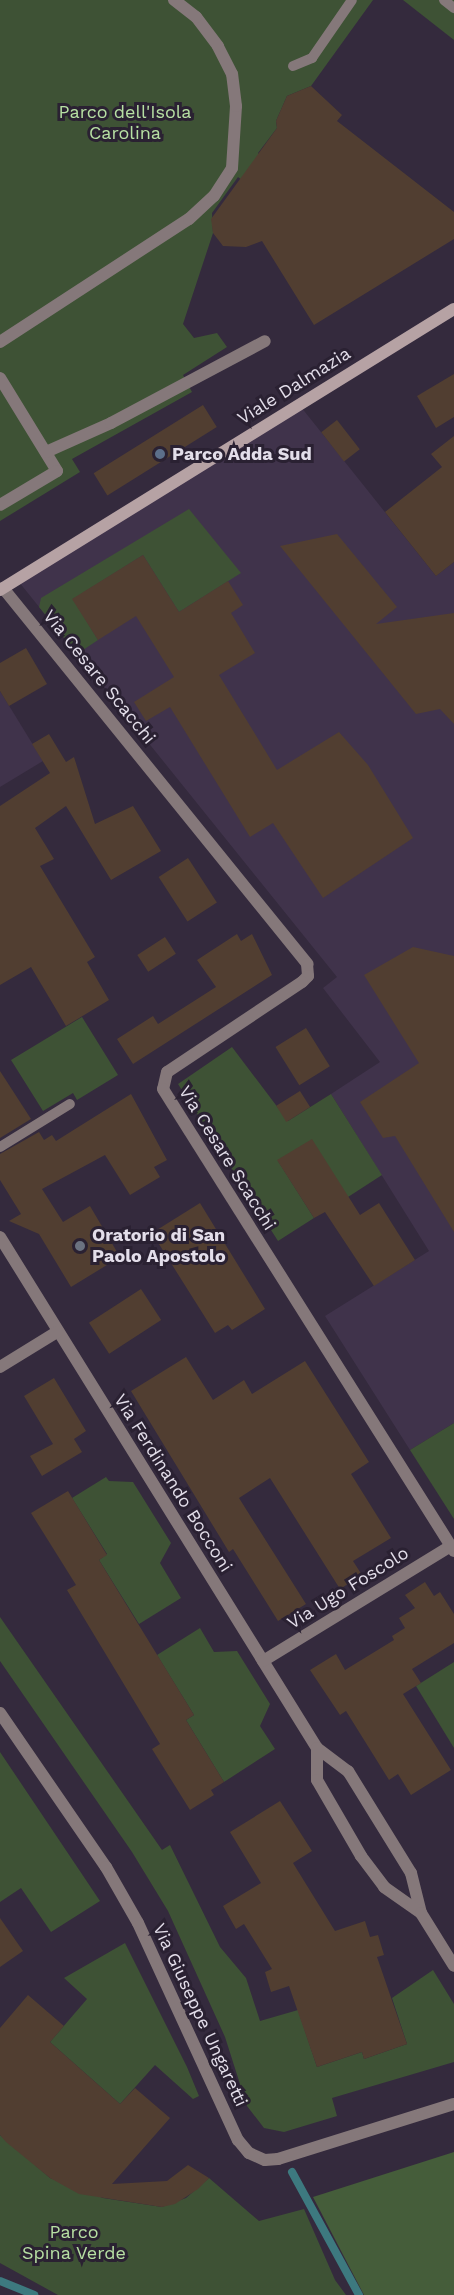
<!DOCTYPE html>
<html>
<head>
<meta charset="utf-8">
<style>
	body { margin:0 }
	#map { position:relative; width:454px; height:2295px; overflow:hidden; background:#342a3d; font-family:"Work Sans",sans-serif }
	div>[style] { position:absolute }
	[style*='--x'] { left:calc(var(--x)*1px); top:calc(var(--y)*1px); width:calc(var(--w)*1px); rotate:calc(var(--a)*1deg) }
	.built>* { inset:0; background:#40334b }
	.green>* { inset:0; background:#3e5235 }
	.forest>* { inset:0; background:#455d3a }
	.stream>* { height:8px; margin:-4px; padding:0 4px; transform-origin:4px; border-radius:4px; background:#3d797f }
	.building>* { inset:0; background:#513e31; transform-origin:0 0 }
	.lane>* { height:10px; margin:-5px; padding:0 5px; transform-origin:5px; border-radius:5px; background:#85787a }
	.street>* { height:12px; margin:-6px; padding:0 6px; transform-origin:6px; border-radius:6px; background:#85787a }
	.secondary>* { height:12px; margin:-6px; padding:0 6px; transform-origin:6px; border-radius:6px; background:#b6a2a4 }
	.dots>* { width:16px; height:16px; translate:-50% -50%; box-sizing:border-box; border:3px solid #2a2132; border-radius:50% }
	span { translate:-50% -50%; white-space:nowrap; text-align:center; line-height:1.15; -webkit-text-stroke:6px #2a2132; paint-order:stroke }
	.park-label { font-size:18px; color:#b7e0a3 }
	.street-label { font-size:18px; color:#e3deea }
	.poi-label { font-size:18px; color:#e3deea; font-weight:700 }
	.left { translate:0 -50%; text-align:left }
</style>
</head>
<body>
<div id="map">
	<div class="built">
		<i style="clip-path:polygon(301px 407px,436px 576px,454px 562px,454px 1423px,410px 1450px,325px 1316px,429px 1251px,331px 1094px,380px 1062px,323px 988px,337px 977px,19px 582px)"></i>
		<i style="clip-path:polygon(0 691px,43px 761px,0 787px)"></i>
	</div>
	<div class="green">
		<i style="clip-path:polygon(0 0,373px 0,311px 86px,287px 96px,276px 121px,277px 128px,258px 153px,261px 157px,242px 180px,238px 177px,212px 213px,213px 233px,183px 324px,194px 338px,217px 333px,227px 347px,183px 375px,192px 392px,72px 459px,80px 472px,0 521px)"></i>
		<i style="clip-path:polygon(403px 0,454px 0,454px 40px)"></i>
		<i style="clip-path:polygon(189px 509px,241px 573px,179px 612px,143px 555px,73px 599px,98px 640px,77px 654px,39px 607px,41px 598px)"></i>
		<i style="clip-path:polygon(82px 1017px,118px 1075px,77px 1100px,73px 1093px,43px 1111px,11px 1060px)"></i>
		<i style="clip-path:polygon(232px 1047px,288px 1121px,331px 1094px,382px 1175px,348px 1197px,278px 1161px,314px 1218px,278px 1241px,178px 1084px)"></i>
		<i style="clip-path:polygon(454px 1423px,454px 1519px,410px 1450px)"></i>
		<i style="clip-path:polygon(106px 1477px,109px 1481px,133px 1482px,171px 1543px,160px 1563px,181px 1598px,139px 1624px,99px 1560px,107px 1554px,72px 1498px)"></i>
		<i style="clip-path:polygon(0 1617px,162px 1850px,170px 1845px,220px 1947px,246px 1978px,260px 2021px,298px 2010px,317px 2067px,362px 2052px,364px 2059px,407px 2044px,392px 1998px,433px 1970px,454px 2004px,454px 2062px,332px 2098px,337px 2116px,284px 2132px,264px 2128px,247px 2106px,225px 2037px,168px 1911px,132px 1852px,0 1661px)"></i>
		<i style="clip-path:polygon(200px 1628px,214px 1652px,237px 1651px,270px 1704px,260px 1726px,275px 1749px,224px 1782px,186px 1720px,194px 1715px,157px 1655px)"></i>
		<i style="clip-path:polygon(454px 1662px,454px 1748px,416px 1686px)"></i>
		<i style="clip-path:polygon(0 1752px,100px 1901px,51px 1932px,21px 1888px,0 1902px)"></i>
		<i style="clip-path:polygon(125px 1943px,187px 2067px,199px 2096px,193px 2099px,155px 2065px,120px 2104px,50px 2042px,87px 1999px,64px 1978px)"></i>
		<i style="clip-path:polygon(0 2135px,50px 2178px,103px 2198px,162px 2207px,186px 2198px,209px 2178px,259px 2221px,304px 2209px,335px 2280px,346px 2295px,58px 2295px,0 2263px)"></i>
	</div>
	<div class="forest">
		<i style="clip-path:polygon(454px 2152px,454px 2295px,364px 2295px,313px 2197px)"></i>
	</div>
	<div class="stream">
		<i style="--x:292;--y:2172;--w:140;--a:61.4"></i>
		<i style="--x:0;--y:2281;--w:37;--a:22"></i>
	</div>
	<div class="building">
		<i style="clip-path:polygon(311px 86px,342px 115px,337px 121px,454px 212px,454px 239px,314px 325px,262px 241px,246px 247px,223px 246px,213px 233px,211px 219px,277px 128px,276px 121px,287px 96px)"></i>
		<i style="clip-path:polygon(454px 374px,454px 417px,436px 428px,417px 396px)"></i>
		<i style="left:203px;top:405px;width:26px;height:129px;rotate:58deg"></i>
		<i style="left:337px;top:420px;width:37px;height:20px;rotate:52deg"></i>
		<i style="clip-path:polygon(454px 436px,454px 562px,436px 576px,385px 512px,442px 467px,431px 454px)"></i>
		<i style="clip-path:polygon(337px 534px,397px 607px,376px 624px,454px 613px,454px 724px,440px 709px,416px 714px,280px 546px)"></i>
		<i style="clip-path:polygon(143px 555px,179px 612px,228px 581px,243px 605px,231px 613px,255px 653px,219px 675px,277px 770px,339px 732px,368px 765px,413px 838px,323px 898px,273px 823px,250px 837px,170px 707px,146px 721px,134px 702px,174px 677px,136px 616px,98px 640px,72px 599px)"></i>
		<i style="clip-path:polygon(26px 648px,47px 684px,9px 706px,0 691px,0 663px)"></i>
		<i style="clip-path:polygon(49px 734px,66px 762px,74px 757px,95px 824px,133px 806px,161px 851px,111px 880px,66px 806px,35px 828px,54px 859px,40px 866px,95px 957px,87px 962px,109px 1000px,66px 1026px,31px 967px,0 985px,0 806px,50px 773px,32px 744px)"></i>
		<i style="left:188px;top:858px;width:53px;height:35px;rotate:57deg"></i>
		<i style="clip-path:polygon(237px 934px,241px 941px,252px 934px,272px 975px,133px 1064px,117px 1039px,153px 1016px,158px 1024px,216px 987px,197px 960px)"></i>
		<i style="left:165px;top:937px;width:20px;height:33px;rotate:57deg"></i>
		<i style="clip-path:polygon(413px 947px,454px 956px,454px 1232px,395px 1136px,383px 1138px,360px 1102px,419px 1063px,364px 975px)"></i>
		<i style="left:306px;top:1028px;width:45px;height:36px;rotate:58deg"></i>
		<i style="clip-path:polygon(0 1071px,31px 1119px,0 1138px)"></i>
		<i style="left:300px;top:1091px;width:19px;height:28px;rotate:58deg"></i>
		<i style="clip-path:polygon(131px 1094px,167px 1160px,154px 1167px,160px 1177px,130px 1195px,105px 1155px,42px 1189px,63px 1222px,90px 1206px,120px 1257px,71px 1287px,39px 1234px,9px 1221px,21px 1214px,0 1180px,0 1154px,39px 1132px,44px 1140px,52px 1135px,56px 1141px)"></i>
		<i style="clip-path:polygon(312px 1139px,360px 1215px,379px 1203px,415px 1260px,374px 1286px,325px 1212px,314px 1218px,277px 1160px)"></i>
		<i style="clip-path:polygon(200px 1203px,265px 1309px,232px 1330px,228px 1325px,215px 1333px,152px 1233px)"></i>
		<i style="left:141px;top:1289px;width:37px;height:62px;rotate:57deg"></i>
		<i style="clip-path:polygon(186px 1357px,213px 1400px,244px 1380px,252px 1394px,305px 1361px,369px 1462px,351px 1474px,391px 1538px,353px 1561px,362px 1575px,340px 1589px,270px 1478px,239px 1498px,306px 1604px,278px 1621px,233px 1549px,229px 1552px,131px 1391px)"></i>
		<i style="clip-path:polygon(54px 1378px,86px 1431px,74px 1439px,82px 1452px,42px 1476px,30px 1456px,53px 1444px,24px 1396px)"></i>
		<i style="clip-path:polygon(68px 1491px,107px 1555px,99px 1560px,194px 1715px,186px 1720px,224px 1782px,211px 1790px,214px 1795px,190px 1810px,152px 1749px,160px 1744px,67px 1590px,76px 1585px,31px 1513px)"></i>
		<i style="clip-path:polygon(425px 1582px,434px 1596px,440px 1592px,454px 1614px,454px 1643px,412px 1669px,421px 1683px,403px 1694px,451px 1770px,411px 1795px,398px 1774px,389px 1780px,346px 1711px,340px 1715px,310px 1670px,336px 1654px,345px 1670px,394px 1640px,392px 1636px,405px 1628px,399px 1618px,415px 1608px,405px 1595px)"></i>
		<i style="clip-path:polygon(280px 1801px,312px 1851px,293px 1863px,335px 1931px,365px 1921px,370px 1937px,378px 1935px,384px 1955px,377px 1957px,407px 2044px,364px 2059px,362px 2052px,317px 2067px,289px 1986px,271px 1992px,265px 1972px,272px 1969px,244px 1924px,236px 1929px,223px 1906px,261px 1883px,230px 1832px)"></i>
		<i style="clip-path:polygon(0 1918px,23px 1951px,0 1967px)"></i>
		<i style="clip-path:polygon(28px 1995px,64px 2026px,50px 2042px,120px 2104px,135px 2088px,170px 2118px,112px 2184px,167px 2181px,188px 2165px,209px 2178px,198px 2189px,175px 2204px,162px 2207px,79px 2194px,50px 2178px,6px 2142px,0 2135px,0 2028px)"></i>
	</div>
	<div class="lane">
		<i style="--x:444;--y:0;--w:13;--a:39"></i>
		<i style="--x:293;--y:66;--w:21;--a:-23"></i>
		<i style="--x:312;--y:58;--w:70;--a:-55.4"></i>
		<i style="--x:0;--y:1147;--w:82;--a:-31.6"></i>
	</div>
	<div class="street">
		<i style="--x:0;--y:342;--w:225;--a:-33.1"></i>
		<i style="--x:189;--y:219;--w:34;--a:-43"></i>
		<i style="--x:214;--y:196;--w:33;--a:-57"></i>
		<i style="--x:232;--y:168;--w:62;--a:-86.3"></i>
		<i style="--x:236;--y:106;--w:32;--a:-97"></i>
		<i style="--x:232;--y:74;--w:31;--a:-117"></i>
		<i style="--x:218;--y:46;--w:36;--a:-127"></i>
		<i style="--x:196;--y:17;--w:28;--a:-142"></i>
		<i style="--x:0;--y:378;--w:109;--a:58.5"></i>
		<i style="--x:57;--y:471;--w:66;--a:149.2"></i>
		<i style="--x:46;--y:452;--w:71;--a:-24"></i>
		<i style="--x:111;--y:423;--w:174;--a:-28"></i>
		<i style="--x:3;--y:588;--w:484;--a:51"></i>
		<i style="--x:307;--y:964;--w:12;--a:85"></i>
		<i style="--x:308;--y:976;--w:8;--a:135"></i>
		<i style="--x:302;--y:982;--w:162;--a:146.3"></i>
		<i style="--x:167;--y:1072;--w:17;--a:103"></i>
		<i style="--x:163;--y:1089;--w:546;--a:57.79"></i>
		<i style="--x:0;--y:1237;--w:601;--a:58.19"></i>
		<i style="--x:317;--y:1748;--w:39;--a:37"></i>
		<i style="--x:348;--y:1771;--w:120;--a:58.3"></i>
		<i style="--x:411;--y:1873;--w:41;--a:76"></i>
		<i style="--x:0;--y:1367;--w:67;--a:-31.6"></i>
		<i style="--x:263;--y:1661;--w:220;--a:-31.5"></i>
		<i style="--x:0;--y:1713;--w:187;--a:55.5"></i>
		<i style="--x:106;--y:1867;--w:64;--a:60.3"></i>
		<i style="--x:138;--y:1923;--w:239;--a:65.3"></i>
		<i style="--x:238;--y:2140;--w:17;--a:50"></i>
		<i style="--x:249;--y:2153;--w:17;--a:24"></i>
		<i style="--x:265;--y:2160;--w:13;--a:-4"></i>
		<i style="--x:278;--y:2159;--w:184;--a:-17.4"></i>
		<i style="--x:317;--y:1748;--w:32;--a:90"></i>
		<i style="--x:317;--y:1780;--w:88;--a:59.9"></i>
		<i style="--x:361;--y:1856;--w:39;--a:53"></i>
		<i style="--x:384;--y:1887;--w:45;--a:35.1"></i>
		<i style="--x:421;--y:1913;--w:62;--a:58.1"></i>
	</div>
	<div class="secondary">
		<i style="--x:0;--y:590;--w:534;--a:-31.76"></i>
	</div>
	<div class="dots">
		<i style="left:160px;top:454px;background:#5c6f8a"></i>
		<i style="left:80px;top:1246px;background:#6b7280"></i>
	</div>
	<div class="park-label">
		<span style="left:125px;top:123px">Parco dell'Isola<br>Carolina</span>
		<span style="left:74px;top:2243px">Parco<br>Spina Verde</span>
	</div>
	<div class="street-label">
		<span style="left:294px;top:386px;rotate:-32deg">Viale Dalmazia</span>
		<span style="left:99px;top:677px;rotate:51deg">Via Cesare Scacchi</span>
		<span style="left:227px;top:1158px;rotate:58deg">Via Cesare Scacchi</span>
		<span style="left:173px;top:1483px;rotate:58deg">Via Ferdinando Bocconi</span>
		<span style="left:348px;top:1588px;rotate:-32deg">Via Ugo Foscolo</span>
		<span style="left:200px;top:2015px;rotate:65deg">Via Giuseppe Ungaretti</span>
	</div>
	<div class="poi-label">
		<span class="left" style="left:172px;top:454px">Parco Adda Sud</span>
		<span class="left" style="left:92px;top:1246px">Oratorio di San<br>Paolo Apostolo</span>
	</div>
</div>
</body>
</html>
